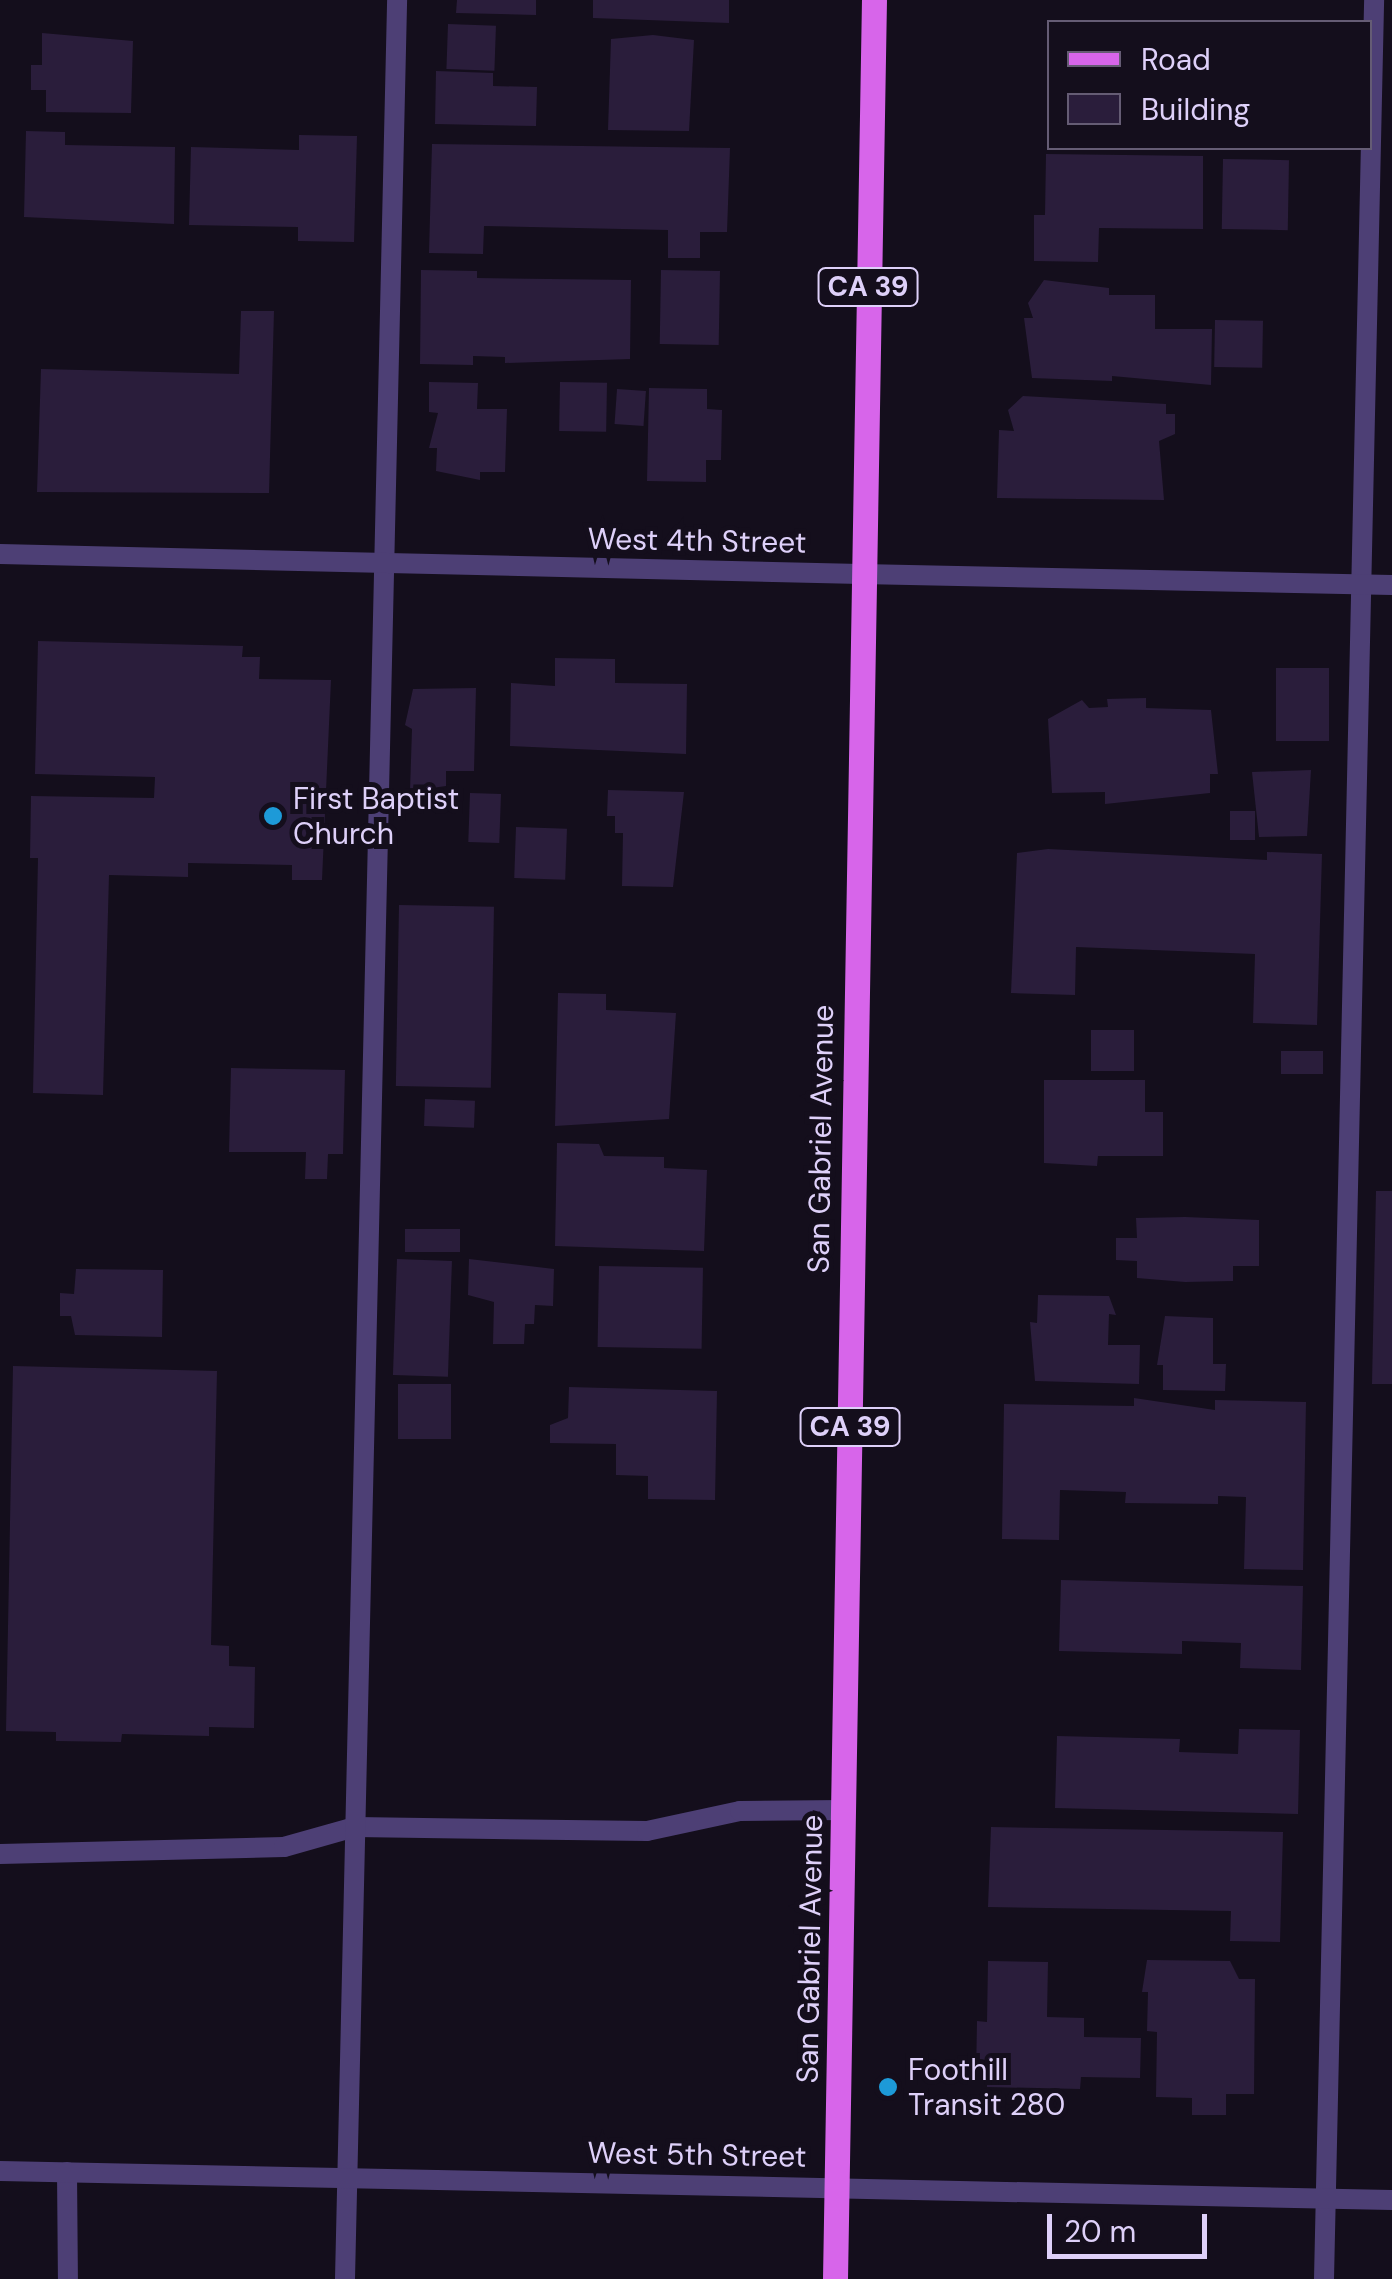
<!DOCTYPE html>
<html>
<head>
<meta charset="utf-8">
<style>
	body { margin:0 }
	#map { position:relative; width:1392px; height:2279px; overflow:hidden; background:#140e1c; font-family:"DM Sans",sans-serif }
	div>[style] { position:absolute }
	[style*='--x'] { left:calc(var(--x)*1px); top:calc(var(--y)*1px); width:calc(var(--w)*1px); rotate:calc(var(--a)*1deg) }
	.building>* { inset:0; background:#2a1d3b; transform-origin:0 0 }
	.service>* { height:20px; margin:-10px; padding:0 10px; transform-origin:10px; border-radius:10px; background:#4d3f75 }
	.minor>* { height:20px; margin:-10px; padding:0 10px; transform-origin:10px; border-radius:10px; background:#4d3f75 }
	.tertiary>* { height:20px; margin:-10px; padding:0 10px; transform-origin:10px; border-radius:10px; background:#4d3f75 }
	.primary>* { height:25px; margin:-12.5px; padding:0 12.5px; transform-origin:12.5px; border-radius:12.5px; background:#d765ea }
	.dots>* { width:28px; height:28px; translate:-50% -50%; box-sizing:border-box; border:5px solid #140e1c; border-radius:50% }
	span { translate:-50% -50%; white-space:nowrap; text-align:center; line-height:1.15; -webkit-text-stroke:10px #140e1c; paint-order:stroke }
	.shield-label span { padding:2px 8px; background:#140e1c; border:2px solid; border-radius:8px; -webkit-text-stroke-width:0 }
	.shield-label { font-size:28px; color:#ded0f9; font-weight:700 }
	.street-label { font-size:30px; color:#ded0f9 }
	.poi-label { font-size:30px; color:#ded0f9 }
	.left { translate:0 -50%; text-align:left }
	.legend { position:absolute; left:1047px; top:20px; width:325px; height:130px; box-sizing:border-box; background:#140e1c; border:2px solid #655c74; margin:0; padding:12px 18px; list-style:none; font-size:30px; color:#ded0f9 }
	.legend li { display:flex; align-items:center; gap:20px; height:50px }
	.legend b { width:50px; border:2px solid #655c74 }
	.scale { position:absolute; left:1047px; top:2214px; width:160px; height:45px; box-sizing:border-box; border:5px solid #ded0f9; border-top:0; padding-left:12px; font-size:30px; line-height:35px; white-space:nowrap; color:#ded0f9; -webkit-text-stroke:8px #140e1c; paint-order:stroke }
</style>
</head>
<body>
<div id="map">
	<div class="building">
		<i style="clip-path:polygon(457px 0,536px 0,536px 15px,456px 13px)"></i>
		<i style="clip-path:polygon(593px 0,729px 0,729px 23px,593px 18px)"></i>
		<i style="left:448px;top:24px;width:48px;height:45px;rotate:2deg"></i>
		<i style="clip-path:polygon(42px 33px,133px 41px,131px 113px,46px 112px,46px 90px,31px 90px,31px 65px,42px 65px)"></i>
		<i style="clip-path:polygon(653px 35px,694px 40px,689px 131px,608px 130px,611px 39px)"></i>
		<i style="clip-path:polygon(436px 71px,493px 73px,493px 86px,537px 87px,536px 126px,435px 124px)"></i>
		<i style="clip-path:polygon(26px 131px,65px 132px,65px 145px,175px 147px,174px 224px,24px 217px)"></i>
		<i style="clip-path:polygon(299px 135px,357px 136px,354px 242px,298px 241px,298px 227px,189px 225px,191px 147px,299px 150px)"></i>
		<i style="clip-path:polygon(432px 144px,730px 148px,727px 232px,700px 232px,700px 258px,668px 258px,668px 230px,484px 226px,483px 254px,429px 253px)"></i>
		<i style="clip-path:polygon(1046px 154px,1203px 156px,1203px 229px,1099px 228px,1098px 262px,1034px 261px,1034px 215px,1045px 215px)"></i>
		<i style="left:1223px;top:159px;width:66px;height:70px;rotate:1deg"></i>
		<i style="clip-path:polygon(421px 270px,477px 271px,477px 278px,631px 280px,630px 359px,505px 363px,505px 357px,473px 356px,473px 365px,420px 364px)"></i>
		<i style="left:661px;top:270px;width:59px;height:74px;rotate:1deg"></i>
		<i style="clip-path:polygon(1044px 280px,1109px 288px,1109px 295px,1155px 295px,1155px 329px,1212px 329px,1211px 385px,1112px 376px,1112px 381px,1032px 378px,1024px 318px,1033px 318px,1028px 303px)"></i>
		<i style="clip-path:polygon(241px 311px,274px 311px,269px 493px,37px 492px,41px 369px,239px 374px)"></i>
		<i style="left:1215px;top:320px;width:48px;height:47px;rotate:1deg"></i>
		<i style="clip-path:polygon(429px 382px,478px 383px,477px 409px,507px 409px,505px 472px,480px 472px,480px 480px,436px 471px,437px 448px,429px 448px,438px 413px,429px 412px)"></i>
		<i style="left:560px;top:382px;width:47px;height:49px;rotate:1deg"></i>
		<i style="clip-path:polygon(649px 388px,707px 389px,707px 409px,722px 410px,721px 460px,706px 460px,706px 482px,647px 481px)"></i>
		<i style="left:617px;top:389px;width:29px;height:35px;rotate:4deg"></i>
		<i style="clip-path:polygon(1023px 396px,1166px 404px,1166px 414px,1175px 414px,1175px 434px,1159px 441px,1164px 500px,997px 498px,999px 430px,1014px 431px,1008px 410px)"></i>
		<i style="clip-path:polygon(38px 641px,243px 646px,242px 657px,260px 657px,259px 679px,331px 680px,322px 880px,292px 880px,292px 865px,188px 863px,188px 877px,109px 875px,103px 1095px,33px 1093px,38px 858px,30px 858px,31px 796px,154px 798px,155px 777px,35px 774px)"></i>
		<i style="clip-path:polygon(555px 658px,615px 659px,615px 683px,687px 684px,686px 754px,510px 746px,511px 683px,555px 686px)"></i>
		<i style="left:1276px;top:668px;width:53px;height:73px"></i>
		<i style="clip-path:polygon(476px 688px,474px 771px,446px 771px,446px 786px,410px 791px,412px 729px,405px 725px,413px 689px)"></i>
		<i style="clip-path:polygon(1146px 698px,1146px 708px,1211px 710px,1218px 774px,1210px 774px,1210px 793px,1105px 804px,1105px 792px,1052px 793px,1048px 719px,1082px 700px,1089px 708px,1108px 707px,1107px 699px)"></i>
		<i style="clip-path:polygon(1311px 770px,1307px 836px,1259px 837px,1252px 772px)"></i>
		<i style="clip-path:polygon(608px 790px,684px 792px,673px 887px,622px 886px,623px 833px,615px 833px,615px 816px,607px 816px)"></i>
		<i style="left:470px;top:793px;width:31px;height:49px;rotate:2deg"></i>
		<i style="left:1230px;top:811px;width:25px;height:29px"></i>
		<i style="left:516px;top:827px;width:51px;height:51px;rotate:2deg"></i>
		<i style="clip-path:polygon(1048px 849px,1267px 860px,1267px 852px,1322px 854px,1317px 1025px,1253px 1023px,1255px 954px,1076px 947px,1075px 995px,1011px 993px,1017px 853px)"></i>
		<i style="left:399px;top:905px;width:95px;height:181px;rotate:1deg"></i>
		<i style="clip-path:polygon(558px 993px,606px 994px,606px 1010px,676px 1013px,669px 1119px,555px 1126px)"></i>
		<i style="left:1091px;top:1030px;width:43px;height:41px"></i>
		<i style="left:1281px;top:1051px;width:42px;height:23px"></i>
		<i style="clip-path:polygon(231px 1068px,345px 1070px,343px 1154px,328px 1154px,327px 1179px,305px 1179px,306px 1152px,229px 1152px)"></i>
		<i style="clip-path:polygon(1044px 1080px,1145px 1080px,1145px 1112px,1163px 1112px,1163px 1156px,1098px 1156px,1097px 1166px,1044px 1163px)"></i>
		<i style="left:425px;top:1099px;width:50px;height:27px;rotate:2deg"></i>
		<i style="clip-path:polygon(557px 1143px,599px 1144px,604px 1156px,664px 1157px,664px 1168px,707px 1170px,704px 1251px,555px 1246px)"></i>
		<i style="clip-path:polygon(1376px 1191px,1392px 1191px,1392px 1384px,1372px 1384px)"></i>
		<i style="clip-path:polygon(1185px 1217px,1259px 1220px,1259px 1266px,1233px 1266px,1233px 1281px,1185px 1282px,1137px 1278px,1137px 1261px,1116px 1260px,1116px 1238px,1137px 1238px,1136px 1218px)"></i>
		<i style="left:405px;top:1229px;width:55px;height:23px"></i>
		<i style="left:397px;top:1259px;width:55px;height:116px;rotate:2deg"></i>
		<i style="clip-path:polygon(469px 1259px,554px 1269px,553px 1306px,535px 1305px,534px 1324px,525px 1324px,524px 1344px,493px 1344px,494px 1302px,468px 1295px)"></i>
		<i style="left:599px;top:1266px;width:104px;height:81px;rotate:1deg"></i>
		<i style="clip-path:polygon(76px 1269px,163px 1270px,162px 1337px,75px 1335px,71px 1316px,60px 1316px,60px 1293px,74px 1294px)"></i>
		<i style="clip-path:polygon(1038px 1295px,1109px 1296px,1116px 1315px,1109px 1314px,1108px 1345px,1140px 1345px,1139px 1384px,1035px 1381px,1030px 1322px,1037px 1323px)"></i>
		<i style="clip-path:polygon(1165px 1316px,1213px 1318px,1213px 1364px,1226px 1364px,1225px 1391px,1163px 1390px,1163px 1365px,1157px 1365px)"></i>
		<i style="clip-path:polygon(13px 1366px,217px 1371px,211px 1645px,229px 1646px,229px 1666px,255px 1667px,254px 1728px,209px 1727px,209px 1736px,122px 1734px,121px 1742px,56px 1741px,56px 1732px,6px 1731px)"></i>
		<i style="left:398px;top:1384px;width:53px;height:55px"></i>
		<i style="clip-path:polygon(569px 1387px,717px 1391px,715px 1500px,648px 1499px,648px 1476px,616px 1475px,616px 1444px,550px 1443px,550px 1425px,568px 1418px)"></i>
		<i style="clip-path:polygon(1134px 1398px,1215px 1410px,1215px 1400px,1306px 1402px,1303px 1570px,1244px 1569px,1246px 1497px,1218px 1496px,1218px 1504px,1125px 1503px,1126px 1492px,1060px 1490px,1059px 1540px,1002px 1539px,1004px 1404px,1134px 1406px)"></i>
		<i style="clip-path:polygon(1061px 1580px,1303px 1586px,1301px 1670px,1240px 1668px,1241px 1643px,1182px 1641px,1182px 1654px,1059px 1651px)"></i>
		<i style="clip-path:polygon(1239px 1729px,1300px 1730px,1298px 1814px,1055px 1808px,1057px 1736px,1180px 1739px,1179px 1752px,1238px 1754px)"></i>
		<i style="clip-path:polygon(991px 1827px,1283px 1832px,1280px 1942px,1230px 1941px,1231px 1911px,988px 1907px)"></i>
		<i style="clip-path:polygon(1147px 1960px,1230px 1961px,1239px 1979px,1255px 1979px,1254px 2094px,1226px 2094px,1226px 2115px,1192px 2115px,1192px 2098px,1156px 2097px,1157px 2032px,1147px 2031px,1148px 1992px,1142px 1992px)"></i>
		<i style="clip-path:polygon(988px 1961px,1048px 1962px,1047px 2017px,1084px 2018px,1084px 2037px,1141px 2038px,1140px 2078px,1081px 2077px,1080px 2089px,987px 2087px,987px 2078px,976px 2078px,977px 2021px,987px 2022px)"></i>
	</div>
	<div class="service">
		<i style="--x:0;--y:1854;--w:284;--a:-1.4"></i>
		<i style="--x:284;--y:1847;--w:74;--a:-15.7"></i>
		<i style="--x:355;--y:1827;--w:292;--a:0.8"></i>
		<i style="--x:647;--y:1831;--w:95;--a:-12.1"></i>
		<i style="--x:740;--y:1811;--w:104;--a:-0.6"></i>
		<i style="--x:67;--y:2172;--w:107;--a:89.5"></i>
		<i style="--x:345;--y:2279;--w:2280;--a:-88.69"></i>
		<i style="--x:1324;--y:2279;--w:2280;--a:-88.74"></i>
	</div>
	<div class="minor">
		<i style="--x:0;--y:554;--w:861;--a:1.33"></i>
		<i style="--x:0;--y:2171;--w:1392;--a:1.19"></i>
	</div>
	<div class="tertiary">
		<i style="--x:861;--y:574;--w:531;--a:1.19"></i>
	</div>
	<div class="primary">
		<i style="--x:835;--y:2279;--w:2279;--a:-89.02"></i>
	</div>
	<div class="dots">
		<i style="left:273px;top:816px;background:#1d9ad8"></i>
		<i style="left:888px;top:2087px;background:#1d9ad8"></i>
	</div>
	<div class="shield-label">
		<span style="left:868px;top:287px">CA 39</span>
		<span style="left:850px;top:1427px">CA 39</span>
	</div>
	<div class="street-label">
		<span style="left:697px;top:541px;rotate:1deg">West 4th Street</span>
		<span style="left:821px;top:1139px;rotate:-89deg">San Gabriel Avenue</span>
		<span style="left:810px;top:1949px;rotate:-89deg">San Gabriel Avenue</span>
		<span style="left:697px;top:2155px;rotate:1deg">West 5th Street</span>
	</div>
	<div class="poi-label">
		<span class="left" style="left:293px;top:816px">First Baptist<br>Church</span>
		<span class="left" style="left:908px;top:2087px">Foothill<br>Transit 280</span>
	</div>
	<ul class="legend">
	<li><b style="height:12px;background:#d765ea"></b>Road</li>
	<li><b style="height:28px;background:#2a1d3b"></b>Building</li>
	</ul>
	<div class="scale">20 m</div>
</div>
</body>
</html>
